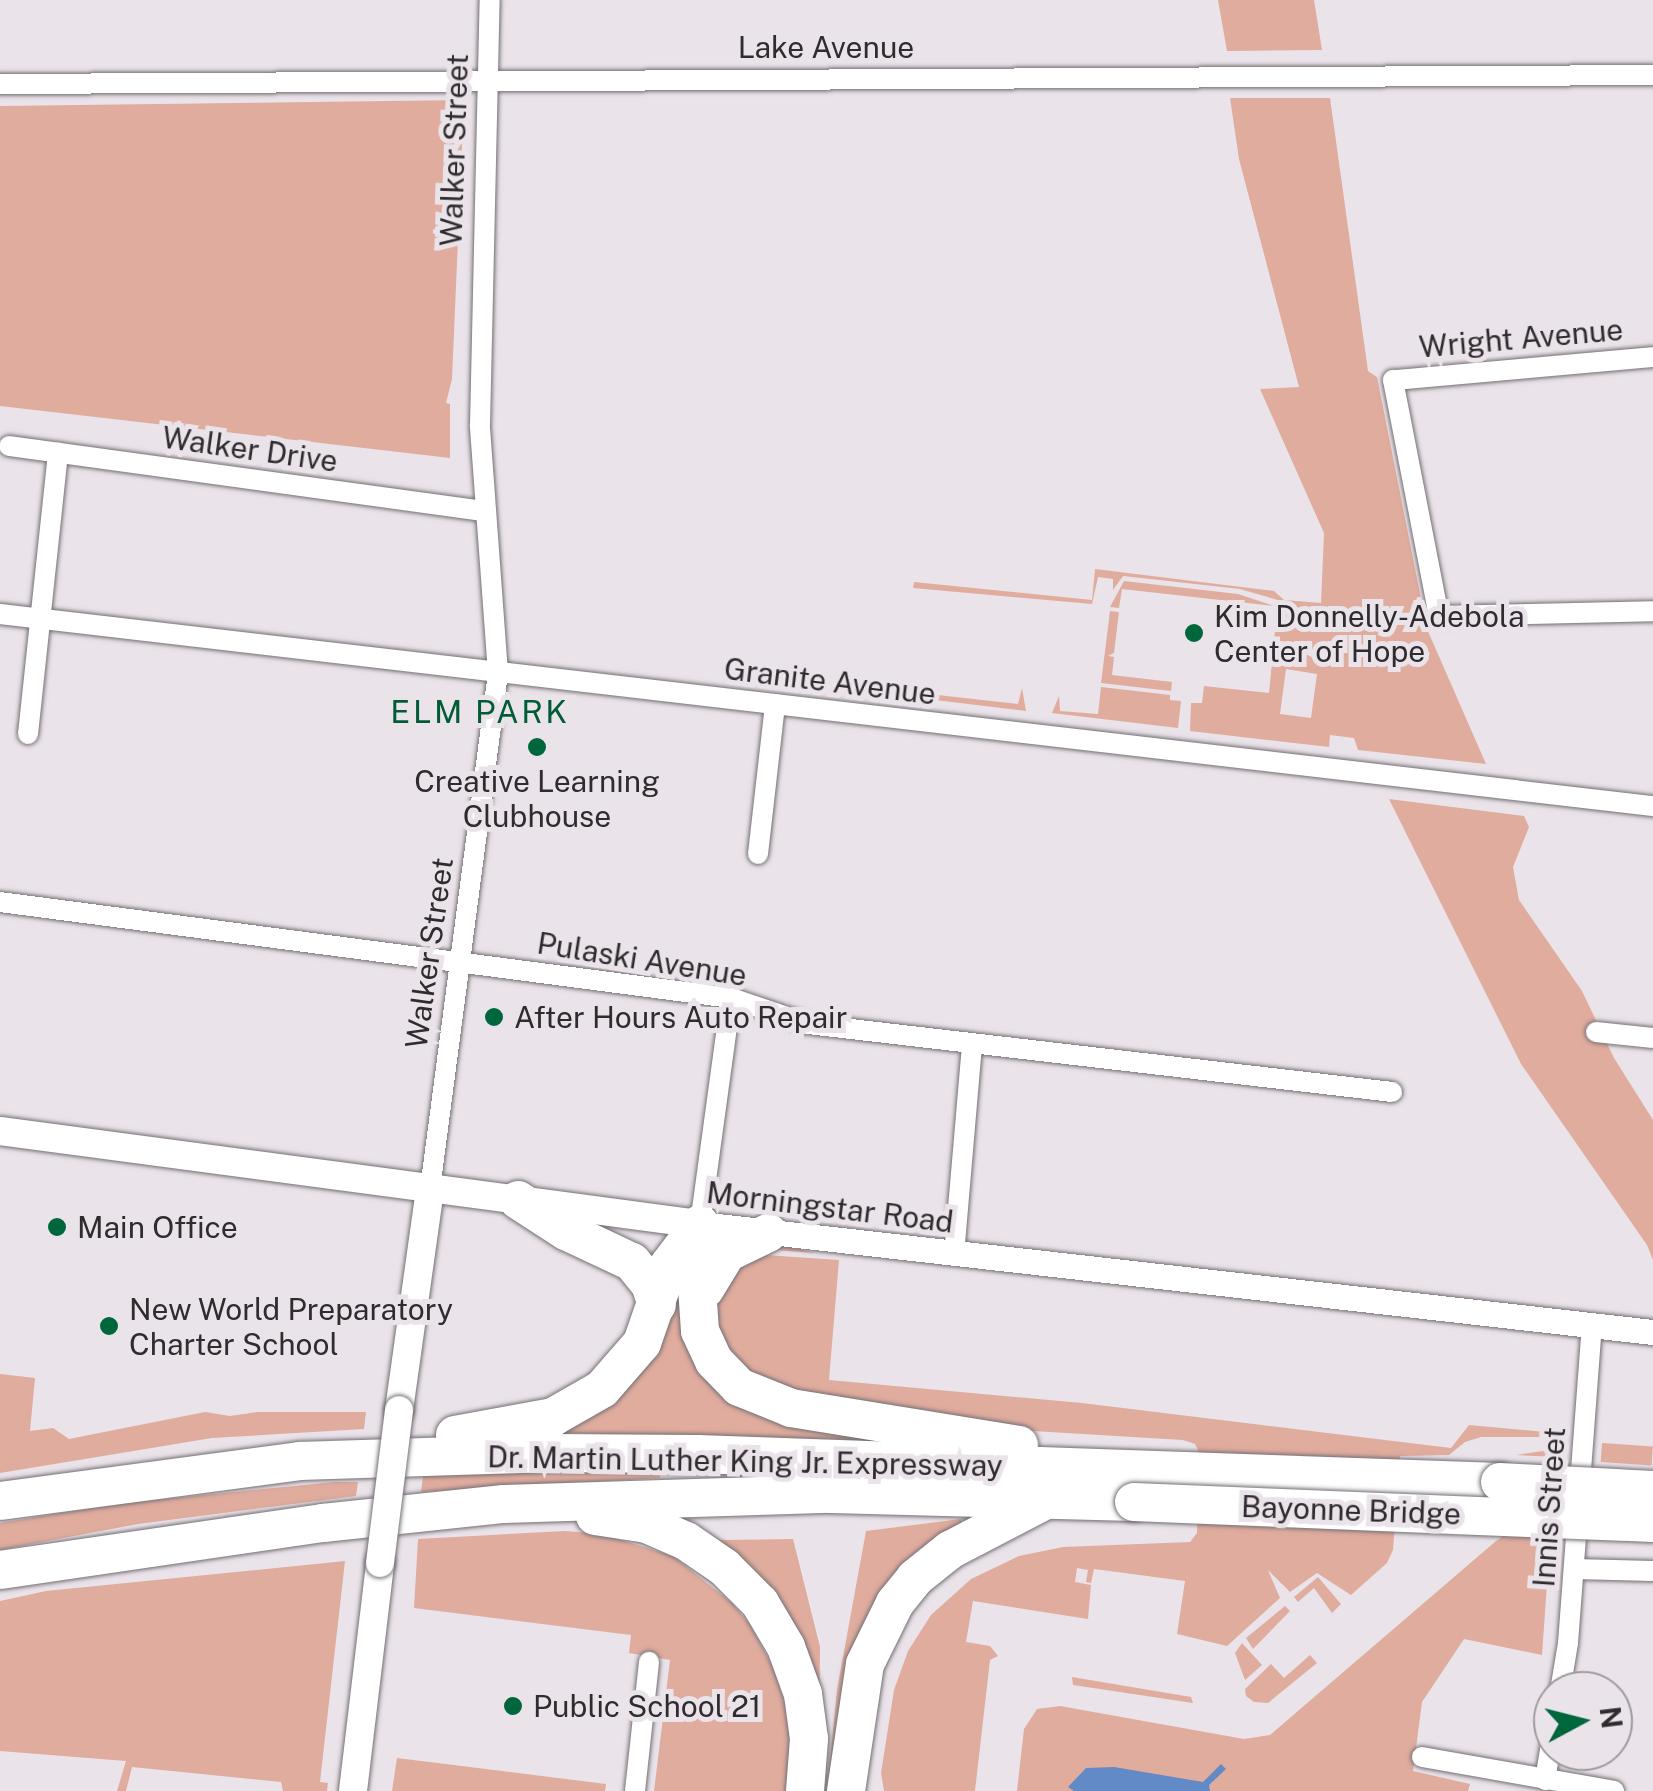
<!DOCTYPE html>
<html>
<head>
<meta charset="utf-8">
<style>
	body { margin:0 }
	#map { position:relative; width:1653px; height:1791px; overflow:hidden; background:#eae3e9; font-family:"Public Sans",sans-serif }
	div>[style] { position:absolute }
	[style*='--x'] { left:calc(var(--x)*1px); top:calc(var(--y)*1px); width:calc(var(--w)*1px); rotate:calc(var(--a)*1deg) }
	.green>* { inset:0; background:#e0ac9e; transform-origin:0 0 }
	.water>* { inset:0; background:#628ac6 }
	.roads { filter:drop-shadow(0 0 2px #746f74) drop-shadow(0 0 2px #746f74) }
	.minor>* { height:20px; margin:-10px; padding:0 10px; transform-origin:10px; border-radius:10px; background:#fff }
	.tertiary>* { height:25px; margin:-12.5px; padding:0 12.5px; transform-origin:12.5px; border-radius:12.5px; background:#fff }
	.secondary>* { height:28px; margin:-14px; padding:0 14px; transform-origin:14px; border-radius:14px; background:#fff }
	.motorway>* { height:38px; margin:-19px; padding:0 19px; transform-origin:19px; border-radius:19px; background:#fff }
	.bridges { filter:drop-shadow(0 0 2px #746f74) drop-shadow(0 0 2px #746f74) }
	.secondary-bridge>* { height:28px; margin:-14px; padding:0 14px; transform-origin:14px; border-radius:14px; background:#fff }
	.motorway-bridge>* { height:38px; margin:-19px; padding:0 19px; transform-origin:19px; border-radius:19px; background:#fff }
	.dots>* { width:28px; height:28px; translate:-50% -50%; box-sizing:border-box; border:5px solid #eae3e9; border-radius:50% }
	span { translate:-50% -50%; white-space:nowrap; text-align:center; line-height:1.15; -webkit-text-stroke:10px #eae3e9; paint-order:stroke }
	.street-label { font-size:30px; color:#2e2c2e }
	.poi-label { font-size:30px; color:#2e2c2e }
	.left { translate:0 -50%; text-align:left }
	.neighbourhood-label { font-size:32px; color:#005c35; letter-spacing:2.5px }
	.north { position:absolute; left:1533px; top:1671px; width:100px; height:100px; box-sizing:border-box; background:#eae3e9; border:2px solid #9f9a9e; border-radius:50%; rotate:83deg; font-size:28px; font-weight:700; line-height:40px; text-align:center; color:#2e2c2e }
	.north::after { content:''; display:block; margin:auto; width:35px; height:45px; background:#00663c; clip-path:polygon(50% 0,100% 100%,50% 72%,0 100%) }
</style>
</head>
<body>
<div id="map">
	<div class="green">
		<i style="clip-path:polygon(1218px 0,1314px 0,1322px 50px,1227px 51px)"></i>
		<i style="clip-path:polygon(evenodd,1230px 98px,1330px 98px,1368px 371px,1377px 377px,1427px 629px,1486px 764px,1358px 750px,1354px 738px,1330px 735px,1329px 747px,1190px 731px,1191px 703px,1202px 703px,1204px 686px,1269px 693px,1278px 600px,1240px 589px,1123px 576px,1113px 590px,1113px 579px,1098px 577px,1092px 604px,913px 588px,914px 582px,1092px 600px,1095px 569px,1274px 591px,1284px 600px,1321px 603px,1324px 533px,1260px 389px,1299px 387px,1239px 159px,1230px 98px,1286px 669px,1317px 674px,1311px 718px,1280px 714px,1286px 669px)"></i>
		<i style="clip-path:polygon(464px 100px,452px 379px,446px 403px,450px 404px,450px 458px,0 406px,0 106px)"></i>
		<i style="clip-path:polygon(1124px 581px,1238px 594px,1274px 606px,1122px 589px,1119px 608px,1110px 607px)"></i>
		<i style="clip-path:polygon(1110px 611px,1119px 612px,1114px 653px,1108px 656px,1114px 657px,1112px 675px,1172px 682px,1171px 691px,1101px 683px)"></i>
		<i style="clip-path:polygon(1101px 687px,1170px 695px,1170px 700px,1181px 701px,1178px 728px,1052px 713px,1059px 696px,1060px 711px,1098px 714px)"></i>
		<i style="clip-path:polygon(1022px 688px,1026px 711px,902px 696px,902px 691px,1018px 704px)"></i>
		<i style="clip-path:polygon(1389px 799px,1524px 816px,1529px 827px,1513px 867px,1519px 900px,1582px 991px,1614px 1058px,1653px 1120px,1653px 1260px,1647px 1245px,1521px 1064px)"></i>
		<i style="clip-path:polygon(781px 1245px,815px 1253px,773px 1250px,731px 1271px,765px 1255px,839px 1260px,829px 1380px,1082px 1403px,1451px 1448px,1469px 1425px,1557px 1433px,1556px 1457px,1516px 1455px,1550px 1450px,1550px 1443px,1543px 1437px,1481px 1437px,1465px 1442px,1449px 1455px,1400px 1456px,1393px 1550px,1387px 1563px,1351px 1595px,1317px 1573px,1290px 1592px,1268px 1570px,1280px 1598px,1227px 1646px,1177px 1634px,1185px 1581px,1094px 1569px,1091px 1583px,1086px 1582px,1088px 1570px,1077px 1568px,1075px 1582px,1091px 1585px,1088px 1619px,973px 1601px,966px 1642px,990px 1646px,998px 1656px,990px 1660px,975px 1791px,884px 1791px,881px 1773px,894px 1690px,908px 1651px,931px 1615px,971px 1579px,1019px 1556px,1063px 1547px,1190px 1542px,1197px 1533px,1198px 1450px,1195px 1444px,1183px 1440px,998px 1429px,791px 1394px,756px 1378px,730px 1355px,714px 1319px,718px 1273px)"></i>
		<i style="clip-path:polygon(677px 1269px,700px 1372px,721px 1395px,749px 1412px,862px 1433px,861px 1440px,567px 1433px,565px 1425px)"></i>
		<i style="clip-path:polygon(0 1374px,35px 1378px,30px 1431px,53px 1428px,69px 1439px,205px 1412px,230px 1416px,258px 1412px,366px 1412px,364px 1429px,212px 1438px,0 1473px)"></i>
		<i style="left:1602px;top:1443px;width:51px;height:19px;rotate:4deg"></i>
		<i style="clip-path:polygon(660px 1471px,660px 1478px,421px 1492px,423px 1475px)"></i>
		<i style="clip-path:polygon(334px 1482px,358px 1482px,356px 1496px,138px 1524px,0 1550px,0 1523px,116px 1504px)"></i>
		<i style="clip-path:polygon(961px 1519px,963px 1526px,926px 1551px,831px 1791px,827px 1791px,837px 1690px,866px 1531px)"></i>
		<i style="clip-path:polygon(1551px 1527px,1542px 1655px,1464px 1639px,1422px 1702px,1413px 1771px,1470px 1784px,1468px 1791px,1017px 1791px,1024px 1729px,1037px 1709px,1060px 1706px,1244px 1739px,1270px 1735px,1496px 1541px,1505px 1535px)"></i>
		<i style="clip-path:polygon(565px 1531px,602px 1534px,673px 1556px,732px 1603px,751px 1626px,774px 1669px,787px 1711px,791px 1755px,787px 1791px,654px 1791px,670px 1660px,629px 1653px,631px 1635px,414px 1608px,418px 1539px)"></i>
		<i style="clip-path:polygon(793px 1539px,820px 1647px,819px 1727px,717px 1547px,720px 1540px)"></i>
		<i style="clip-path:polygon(345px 1561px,320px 1782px,328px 1783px,327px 1791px,283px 1791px,281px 1782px,132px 1767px,126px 1791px,117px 1791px,126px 1761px,0 1751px,0 1601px,46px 1591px)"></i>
		<i style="clip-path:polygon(1318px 1577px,1341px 1604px,1332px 1613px,1314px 1588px,1298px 1602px,1294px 1597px)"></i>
		<i style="clip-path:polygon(1285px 1606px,1290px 1611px,1253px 1649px,1246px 1638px)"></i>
		<i style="clip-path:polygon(1242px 1643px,1262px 1665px,1245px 1680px,1235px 1653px)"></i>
		<i style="clip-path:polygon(1310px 1655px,1317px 1663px,1268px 1703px,1254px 1702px,1246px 1696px,1245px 1689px,1271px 1664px,1284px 1678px)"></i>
		<i style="clip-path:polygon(1072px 1677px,1191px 1697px,1193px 1703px,1073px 1685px)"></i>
		<i style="clip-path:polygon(397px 1758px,606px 1784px,605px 1791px,392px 1791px)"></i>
	</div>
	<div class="water">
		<i style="clip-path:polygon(1221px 1764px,1226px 1769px,1209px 1785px,1210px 1791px,1074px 1791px,1068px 1787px,1086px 1768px,1114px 1767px,1203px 1782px)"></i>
	</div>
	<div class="roads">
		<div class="minor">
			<i style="--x:0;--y:84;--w:1653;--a:-0.31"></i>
			<i style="--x:1653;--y:357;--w:261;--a:174.9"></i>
			<i style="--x:1393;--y:380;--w:240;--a:79"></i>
			<i style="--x:1439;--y:616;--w:214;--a:-1.3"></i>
			<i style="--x:9;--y:446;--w:478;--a:7.8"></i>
			<i style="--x:0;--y:614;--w:1664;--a:6.63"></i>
			<i style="--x:28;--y:734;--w:283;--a:-83.9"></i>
			<i style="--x:758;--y:854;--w:151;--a:-83.5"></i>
			<i style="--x:0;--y:902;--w:737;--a:7.48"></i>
			<i style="--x:731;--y:998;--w:81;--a:18.7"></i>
			<i style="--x:808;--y:1024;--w:588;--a:6.64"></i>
			<i style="--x:1596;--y:1032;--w:57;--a:6"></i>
			<i style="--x:430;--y:1189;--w:520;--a:-82.49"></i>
			<i style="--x:498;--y:673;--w:249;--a:-94.2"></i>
			<i style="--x:480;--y:425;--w:425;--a:-88.7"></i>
			<i style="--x:700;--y:1224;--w:228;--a:-82.2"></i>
			<i style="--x:954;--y:1255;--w:210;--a:-85.1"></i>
			<i style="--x:1574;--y:1569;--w:79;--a:1.5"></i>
			<i style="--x:1560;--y:1691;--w:49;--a:-80.5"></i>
			<i style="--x:1568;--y:1643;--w:318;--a:-85.7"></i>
			<i style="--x:1422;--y:1757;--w:195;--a:10"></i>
			<i style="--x:1545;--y:1780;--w:49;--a:-80.5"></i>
			<i style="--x:635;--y:1791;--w:130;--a:-83.8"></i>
		</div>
		<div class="tertiary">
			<i style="--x:700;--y:1224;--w:959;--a:6.47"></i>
		</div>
		<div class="secondary">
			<i style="--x:0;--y:1131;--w:706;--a:7.57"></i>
			<i style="--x:399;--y:1410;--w:223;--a:-82"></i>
			<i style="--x:353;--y:1791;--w:230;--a:-83.2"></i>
		</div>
		<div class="motorway">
			<i style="--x:518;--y:1200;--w:57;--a:32.9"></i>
			<i style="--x:566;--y:1231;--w:73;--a:25.2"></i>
			<i style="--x:632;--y:1262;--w:28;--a:51"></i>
			<i style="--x:650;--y:1284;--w:22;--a:72"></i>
			<i style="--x:705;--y:1289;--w:42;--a:-58.6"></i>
			<i style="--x:727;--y:1253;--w:46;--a:-26"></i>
			<i style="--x:455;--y:1435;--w:100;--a:-10.4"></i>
			<i style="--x:553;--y:1417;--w:56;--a:-29.7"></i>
			<i style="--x:602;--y:1389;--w:61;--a:-49"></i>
			<i style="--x:642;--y:1343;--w:83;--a:-70.9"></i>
			<i style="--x:669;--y:1265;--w:51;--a:-52.9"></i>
			<i style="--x:700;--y:1224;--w:19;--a:69"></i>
			<i style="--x:707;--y:1242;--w:46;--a:102.5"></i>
			<i style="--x:697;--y:1287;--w:44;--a:86.1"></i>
			<i style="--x:700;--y:1331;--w:33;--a:65"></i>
			<i style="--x:714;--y:1361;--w:36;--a:46"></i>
			<i style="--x:739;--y:1387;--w:56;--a:22"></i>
			<i style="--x:791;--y:1408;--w:231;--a:9.2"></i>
			<i style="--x:0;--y:1501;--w:302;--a:-7.6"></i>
			<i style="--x:299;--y:1461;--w:252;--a:-1.8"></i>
			<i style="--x:551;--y:1453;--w:147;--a:0.4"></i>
			<i style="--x:698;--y:1454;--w:802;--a:2"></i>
			<i style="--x:595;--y:1516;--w:53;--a:8.7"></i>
			<i style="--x:647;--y:1524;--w:43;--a:23.6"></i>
			<i style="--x:686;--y:1541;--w:46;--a:34.4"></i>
			<i style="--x:724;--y:1567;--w:51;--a:45"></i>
			<i style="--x:760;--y:1603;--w:51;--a:59.4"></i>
			<i style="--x:786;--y:1647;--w:50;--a:70.1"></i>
			<i style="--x:803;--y:1694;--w:45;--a:82.4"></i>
			<i style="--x:809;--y:1739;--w:52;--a:94.4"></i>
			<i style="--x:0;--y:1570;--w:326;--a:-8.3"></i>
			<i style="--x:323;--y:1523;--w:182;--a:-6"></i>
			<i style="--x:504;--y:1504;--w:327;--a:-1.8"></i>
			<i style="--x:831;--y:1494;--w:303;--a:1.5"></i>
			<i style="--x:846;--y:1791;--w:128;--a:-81.5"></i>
			<i style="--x:865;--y:1664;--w:68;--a:-63.8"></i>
			<i style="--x:895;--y:1603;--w:32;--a:-51"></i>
			<i style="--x:915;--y:1578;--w:45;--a:-38.7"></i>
			<i style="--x:950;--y:1550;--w:104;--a:-27.6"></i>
		</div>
	</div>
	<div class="bridges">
		<div class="secondary-bridge">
			<i style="--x:380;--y:1563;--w:154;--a:-82.9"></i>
		</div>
		<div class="motorway-bridge">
			<i style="--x:1500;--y:1482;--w:153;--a:3"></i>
			<i style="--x:1134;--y:1502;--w:519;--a:2.32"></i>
		</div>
	</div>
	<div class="dots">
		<i style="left:1194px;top:633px;background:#00663c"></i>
		<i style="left:537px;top:747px;background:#00663c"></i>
		<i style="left:494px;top:1017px;background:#00663c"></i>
		<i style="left:57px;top:1227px;background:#00663c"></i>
		<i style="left:109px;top:1326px;background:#00663c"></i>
		<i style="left:513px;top:1706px;background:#00663c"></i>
	</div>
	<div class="street-label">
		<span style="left:826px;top:47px">Lake Avenue</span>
		<span style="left:454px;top:150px;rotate:-88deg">Walker Street</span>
		<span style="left:1521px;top:338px;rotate:-5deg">Wright Avenue</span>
		<span style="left:250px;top:449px;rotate:8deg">Walker Drive</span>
		<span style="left:830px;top:681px;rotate:7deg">Granite Avenue</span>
		<span style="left:429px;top:953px;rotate:-82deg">Walker Street</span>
		<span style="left:642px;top:959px;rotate:9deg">Pulaski Avenue</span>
		<span style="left:830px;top:1207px;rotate:7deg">Morningstar Road</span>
		<span style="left:745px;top:1461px;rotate:1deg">Dr. Martin Luther King Jr. Expressway</span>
		<span style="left:1549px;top:1507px;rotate:-86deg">Innis Street</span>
		<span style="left:1351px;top:1510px;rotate:2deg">Bayonne Bridge</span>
	</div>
	<div class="poi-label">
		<span class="left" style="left:1214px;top:633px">Kim Donnelly-Adebola<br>Center of Hope</span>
		<span style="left:537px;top:798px">Creative Learning<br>Clubhouse</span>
		<span class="left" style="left:514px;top:1017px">After Hours Auto Repair</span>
		<span class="left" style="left:77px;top:1227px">Main Office</span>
		<span class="left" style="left:129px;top:1326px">New World Preparatory<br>Charter School</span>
		<span class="left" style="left:533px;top:1706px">Public School 21</span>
	</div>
	<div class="neighbourhood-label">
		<span style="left:480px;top:712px">ELM PARK</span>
	</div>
	<div class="north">N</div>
</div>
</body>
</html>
